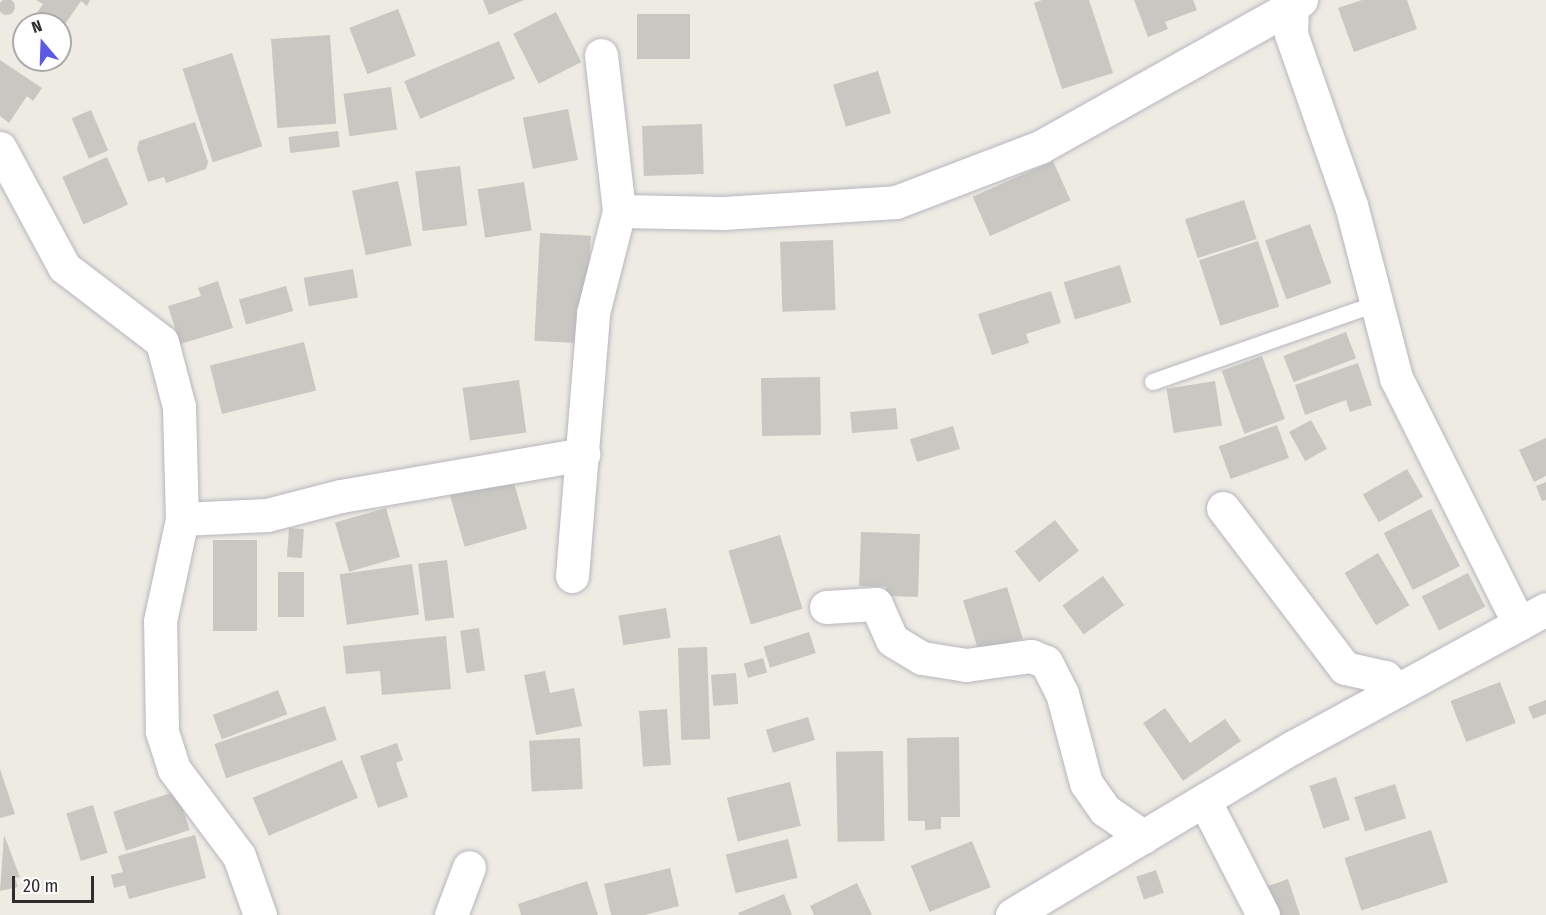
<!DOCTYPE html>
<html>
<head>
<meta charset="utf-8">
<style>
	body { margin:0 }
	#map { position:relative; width:1546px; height:915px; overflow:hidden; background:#edebe2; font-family:"Fira Sans Condensed",sans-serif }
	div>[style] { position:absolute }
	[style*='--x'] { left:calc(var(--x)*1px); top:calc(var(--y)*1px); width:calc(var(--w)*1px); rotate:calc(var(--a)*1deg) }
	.building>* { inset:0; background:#c9c7c1; transform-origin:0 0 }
	.round { border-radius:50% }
	.roads { filter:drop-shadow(0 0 2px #b6b6c0) drop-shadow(0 0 2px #b6b6c0) }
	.service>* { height:16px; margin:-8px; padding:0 8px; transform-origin:8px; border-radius:8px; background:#fff }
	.minor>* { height:33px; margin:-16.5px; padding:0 16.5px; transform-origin:16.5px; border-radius:16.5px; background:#fff }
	span { translate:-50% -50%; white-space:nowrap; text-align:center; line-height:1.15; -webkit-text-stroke:6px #fff; paint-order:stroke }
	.north { position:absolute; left:12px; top:12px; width:60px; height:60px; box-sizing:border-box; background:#fff; border:2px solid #ababab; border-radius:50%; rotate:341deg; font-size:16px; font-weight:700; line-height:24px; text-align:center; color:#2e2e2e }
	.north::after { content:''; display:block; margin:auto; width:21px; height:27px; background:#5c59e4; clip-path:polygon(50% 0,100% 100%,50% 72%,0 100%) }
	.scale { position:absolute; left:12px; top:876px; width:82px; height:27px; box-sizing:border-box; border:3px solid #2e2e2e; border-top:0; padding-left:8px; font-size:18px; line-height:21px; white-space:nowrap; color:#2e2e2e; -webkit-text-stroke:4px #fff; paint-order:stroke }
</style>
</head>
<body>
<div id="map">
	<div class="building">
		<i class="round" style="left:-1px;top:-1px;width:16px;height:16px"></i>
		<i style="clip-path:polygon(36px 0,90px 0,87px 6px,81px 1px,65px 24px,51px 24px,36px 14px,43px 4px)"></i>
		<i style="clip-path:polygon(483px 0,524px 0,489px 15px)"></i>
		<i style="clip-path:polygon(1042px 0,1089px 0,1113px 73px,1062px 89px,1034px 3px)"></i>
		<i style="clip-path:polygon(1134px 0,1193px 0,1197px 10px,1165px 22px,1168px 29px,1148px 37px)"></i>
		<i style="clip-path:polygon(1362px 0,1407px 0,1417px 29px,1354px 52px,1338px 8px)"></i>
		<i style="left:398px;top:9px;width:50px;height:52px;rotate:69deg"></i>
		<i style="left:556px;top:12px;width:56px;height:48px;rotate:63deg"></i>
		<i style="left:637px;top:14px;width:53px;height:45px"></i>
		<i style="left:330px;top:35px;width:89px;height:59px;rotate:86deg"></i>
		<i style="left:499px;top:41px;width:41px;height:103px;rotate:67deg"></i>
		<i style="left:232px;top:53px;width:98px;height:52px;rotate:72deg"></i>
		<i style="clip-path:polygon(0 60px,42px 88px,33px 101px,27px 96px,9px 123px,0 116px)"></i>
		<i style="left:878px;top:71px;width:44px;height:47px;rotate:73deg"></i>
		<i style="left:391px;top:87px;width:43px;height:48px;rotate:82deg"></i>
		<i style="left:568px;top:109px;width:52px;height:46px;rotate:79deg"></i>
		<i style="left:91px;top:110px;width:44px;height:21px;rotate:67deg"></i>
		<i style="clip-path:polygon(195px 122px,208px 162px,206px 169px,166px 183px,164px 177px,148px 182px,137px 149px,139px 141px)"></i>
		<i style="left:702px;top:124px;width:50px;height:60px;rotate:88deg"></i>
		<i style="left:338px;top:131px;width:16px;height:50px;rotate:83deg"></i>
		<i style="left:107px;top:157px;width:52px;height:49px;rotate:66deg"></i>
		<i style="left:1053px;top:161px;width:43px;height:88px;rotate:66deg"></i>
		<i style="left:460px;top:166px;width:60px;height:45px;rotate:83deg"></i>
		<i style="left:398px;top:181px;width:66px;height:47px;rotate:78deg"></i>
		<i style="left:524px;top:182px;width:49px;height:47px;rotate:81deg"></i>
		<i style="left:1244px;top:200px;width:41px;height:62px;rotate:72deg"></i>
		<i style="left:1310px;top:224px;width:63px;height:48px;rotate:70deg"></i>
		<i style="left:540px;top:233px;width:51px;height:108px;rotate:3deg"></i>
		<i style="left:833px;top:240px;width:70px;height:53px;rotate:88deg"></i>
		<i style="left:1258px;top:241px;width:69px;height:62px;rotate:72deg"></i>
		<i style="left:1120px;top:265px;width:39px;height:59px;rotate:73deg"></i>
		<i style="left:353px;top:269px;width:29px;height:50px;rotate:80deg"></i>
		<i style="clip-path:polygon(218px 281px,233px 328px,180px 344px,168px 306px,201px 296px,198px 288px)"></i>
		<i style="left:286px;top:286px;width:26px;height:49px;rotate:74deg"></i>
		<i style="clip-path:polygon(1051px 291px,1061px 323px,1026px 334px,1029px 343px,992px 355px,978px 314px)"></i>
		<i style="left:1346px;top:332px;width:28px;height:67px;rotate:69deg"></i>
		<i style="left:304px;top:342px;width:50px;height:97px;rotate:76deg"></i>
		<i style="left:1262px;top:356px;width:67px;height:43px;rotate:70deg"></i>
		<i style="clip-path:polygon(1358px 363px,1372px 405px,1350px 412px,1346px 400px,1305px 415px,1295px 385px)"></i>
		<i style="left:820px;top:377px;width:58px;height:59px;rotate:89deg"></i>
		<i style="left:519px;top:380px;width:53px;height:57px;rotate:82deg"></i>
		<i style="left:1215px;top:381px;width:45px;height:49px;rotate:81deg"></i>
		<i style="left:896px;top:408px;width:21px;height:46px;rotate:85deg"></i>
		<i style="left:1311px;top:420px;width:33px;height:25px;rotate:61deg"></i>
		<i style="left:1277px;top:425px;width:35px;height:62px;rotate:70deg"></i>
		<i style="left:953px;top:426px;width:24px;height:45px;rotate:73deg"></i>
		<i style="clip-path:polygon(1546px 438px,1546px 476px,1534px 482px,1519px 450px)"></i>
		<i style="left:1407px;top:469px;width:32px;height:51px;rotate:60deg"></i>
		<i style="left:512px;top:476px;width:55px;height:65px;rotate:74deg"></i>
		<i style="clip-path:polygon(1546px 482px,1546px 500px,1542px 501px,1536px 486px)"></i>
		<i style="left:386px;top:508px;width:51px;height:53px;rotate:74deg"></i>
		<i style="left:1431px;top:509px;width:64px;height:53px;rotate:63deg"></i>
		<i style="left:1055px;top:520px;width:39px;height:51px;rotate:52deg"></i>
		<i style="left:289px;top:528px;width:15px;height:29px;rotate:4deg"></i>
		<i style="clip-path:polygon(861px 532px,920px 534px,918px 597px,886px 596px,886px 587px,859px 586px)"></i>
		<i style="left:780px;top:535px;width:77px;height:54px;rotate:73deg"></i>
		<i style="left:213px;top:540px;width:44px;height:91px"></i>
		<i style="left:1378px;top:553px;width:61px;height:39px;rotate:59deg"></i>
		<i style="left:447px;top:560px;width:58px;height:29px;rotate:83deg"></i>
		<i style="left:412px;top:564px;width:51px;height:73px;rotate:82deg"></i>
		<i style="left:278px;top:572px;width:26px;height:45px"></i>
		<i style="left:1468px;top:573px;width:38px;height:52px;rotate:63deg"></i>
		<i style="left:1103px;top:576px;width:36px;height:50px;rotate:54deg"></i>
		<i style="left:1007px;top:587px;width:54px;height:46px;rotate:73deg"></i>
		<i style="left:666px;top:608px;width:30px;height:48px;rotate:81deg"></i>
		<i style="left:479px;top:628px;width:43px;height:19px;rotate:82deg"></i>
		<i style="left:809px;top:632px;width:22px;height:48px;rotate:72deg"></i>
		<i style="clip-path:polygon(446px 636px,451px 689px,382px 695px,380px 671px,346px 674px,343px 646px)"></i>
		<i style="left:707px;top:647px;width:92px;height:29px;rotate:88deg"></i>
		<i style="left:763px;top:658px;width:15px;height:20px;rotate:74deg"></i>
		<i style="clip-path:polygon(545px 671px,550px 693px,574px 688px,582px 726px,536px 735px,524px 675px)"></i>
		<i style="left:736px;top:673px;width:31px;height:25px;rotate:86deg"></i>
		<i style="left:1500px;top:682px;width:44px;height:53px;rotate:69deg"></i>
		<i style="left:278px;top:690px;width:26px;height:70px;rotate:69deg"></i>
		<i style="clip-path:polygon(1546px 700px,1546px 714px,1533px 719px,1528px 707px)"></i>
		<i style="left:325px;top:706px;width:36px;height:117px;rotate:71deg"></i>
		<i style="clip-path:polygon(1165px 708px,1190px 743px,1225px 719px,1241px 741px,1183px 781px,1143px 723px)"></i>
		<i style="left:667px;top:709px;width:56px;height:28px;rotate:86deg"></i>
		<i style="left:808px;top:717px;width:24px;height:44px;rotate:73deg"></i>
		<i style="clip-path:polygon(959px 737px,960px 817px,941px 817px,941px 829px,925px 830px,925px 821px,908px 821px,907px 738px)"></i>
		<i style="left:580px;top:738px;width:51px;height:51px;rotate:87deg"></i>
		<i style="clip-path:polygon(397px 743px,403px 760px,396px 763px,408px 797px,378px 808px,360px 756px)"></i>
		<i style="left:883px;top:751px;width:90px;height:47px;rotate:89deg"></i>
		<i style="left:342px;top:760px;width:41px;height:97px;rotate:67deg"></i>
		<i style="clip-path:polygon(0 769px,15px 814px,0 818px)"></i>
		<i style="left:1336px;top:777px;width:45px;height:28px;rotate:72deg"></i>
		<i style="left:790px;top:782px;width:45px;height:65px;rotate:76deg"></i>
		<i style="left:1395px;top:784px;width:36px;height:43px;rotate:72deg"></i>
		<i style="left:177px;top:791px;width:41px;height:67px;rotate:72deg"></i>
		<i style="left:93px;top:805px;width:50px;height:28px;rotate:73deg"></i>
		<i style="left:1431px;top:830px;width:55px;height:91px;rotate:72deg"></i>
		<i style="clip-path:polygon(4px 835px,20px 877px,15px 878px,18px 887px,0 891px)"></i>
		<i style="clip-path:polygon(195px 835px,206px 878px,129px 899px,125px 885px,114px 888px,111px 875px,123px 872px,118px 856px)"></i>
		<i style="left:788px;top:839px;width:40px;height:64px;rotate:76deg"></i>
		<i style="left:972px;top:841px;width:50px;height:66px;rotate:68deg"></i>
		<i style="clip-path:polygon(670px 868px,679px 906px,645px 915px,611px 915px,604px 884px)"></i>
		<i style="left:1156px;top:870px;width:24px;height:21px;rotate:71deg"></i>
		<i style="clip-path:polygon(1288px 879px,1300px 915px,1272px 915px,1263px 888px)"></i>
		<i style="clip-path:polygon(587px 881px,598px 915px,521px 915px,518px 904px)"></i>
		<i style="clip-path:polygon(857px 883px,872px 915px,814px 915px,810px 906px)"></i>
		<i style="clip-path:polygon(784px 894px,792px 915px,739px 915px,738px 913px)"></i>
	</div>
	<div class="roads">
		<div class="service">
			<i style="--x:1153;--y:382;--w:238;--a:-19.3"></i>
		</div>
		<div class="minor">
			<i style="--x:1301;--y:0;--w:11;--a:146"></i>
			<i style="--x:1292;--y:6;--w:28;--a:92"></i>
			<i style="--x:1291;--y:34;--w:181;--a:70.7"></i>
			<i style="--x:1351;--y:205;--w:179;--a:75.4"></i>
			<i style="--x:1396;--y:378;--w:275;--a:63.4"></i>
			<i style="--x:601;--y:55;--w:157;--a:83.4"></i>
			<i style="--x:619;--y:211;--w:104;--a:1.1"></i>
			<i style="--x:723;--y:213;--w:173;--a:-3.6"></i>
			<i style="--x:896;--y:202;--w:154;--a:-20.9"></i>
			<i style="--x:1040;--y:147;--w:289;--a:-29.2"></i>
			<i style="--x:0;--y:148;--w:135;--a:61.7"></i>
			<i style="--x:64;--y:267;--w:123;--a:37.4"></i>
			<i style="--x:162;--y:342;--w:67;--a:75.3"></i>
			<i style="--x:179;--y:407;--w:112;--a:88.5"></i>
			<i style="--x:1223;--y:508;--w:201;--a:52.7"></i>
			<i style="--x:1345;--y:668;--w:41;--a:12.7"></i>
			<i style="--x:1385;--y:677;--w:18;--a:45"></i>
			<i style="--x:572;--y:576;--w:264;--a:-85.4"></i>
			<i style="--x:593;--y:313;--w:105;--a:-75.7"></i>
			<i style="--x:826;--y:607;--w:50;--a:-3.4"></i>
			<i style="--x:876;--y:604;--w:39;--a:66"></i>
			<i style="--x:892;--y:640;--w:35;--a:31"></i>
			<i style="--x:922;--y:658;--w:45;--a:9"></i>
			<i style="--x:966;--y:665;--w:66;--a:-7.9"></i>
			<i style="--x:1031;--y:656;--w:16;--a:22"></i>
			<i style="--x:1046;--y:662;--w:35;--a:63"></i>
			<i style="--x:1062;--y:693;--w:93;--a:75.1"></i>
			<i style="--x:1086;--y:783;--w:33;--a:55"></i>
			<i style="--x:1105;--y:810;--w:47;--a:34.7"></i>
			<i style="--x:1204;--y:800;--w:129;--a:62.8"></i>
			<i style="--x:260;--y:915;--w:63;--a:-109.6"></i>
			<i style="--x:239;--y:856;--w:109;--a:-126.8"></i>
			<i style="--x:174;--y:769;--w:40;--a:-108"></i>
			<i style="--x:162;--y:731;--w:110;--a:-91"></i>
			<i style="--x:160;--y:621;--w:104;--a:-77.8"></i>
			<i style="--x:182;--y:519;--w:85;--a:-2.7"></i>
			<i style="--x:267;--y:515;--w:76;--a:-14.4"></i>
			<i style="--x:341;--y:496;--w:246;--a:-9.8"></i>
			<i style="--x:451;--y:915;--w:51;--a:-69.4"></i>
			<i style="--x:1012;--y:915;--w:327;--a:-30.9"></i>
			<i style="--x:1293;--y:747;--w:288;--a:-28.6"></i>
		</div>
	</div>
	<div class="north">N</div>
	<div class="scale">20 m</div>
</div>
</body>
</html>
